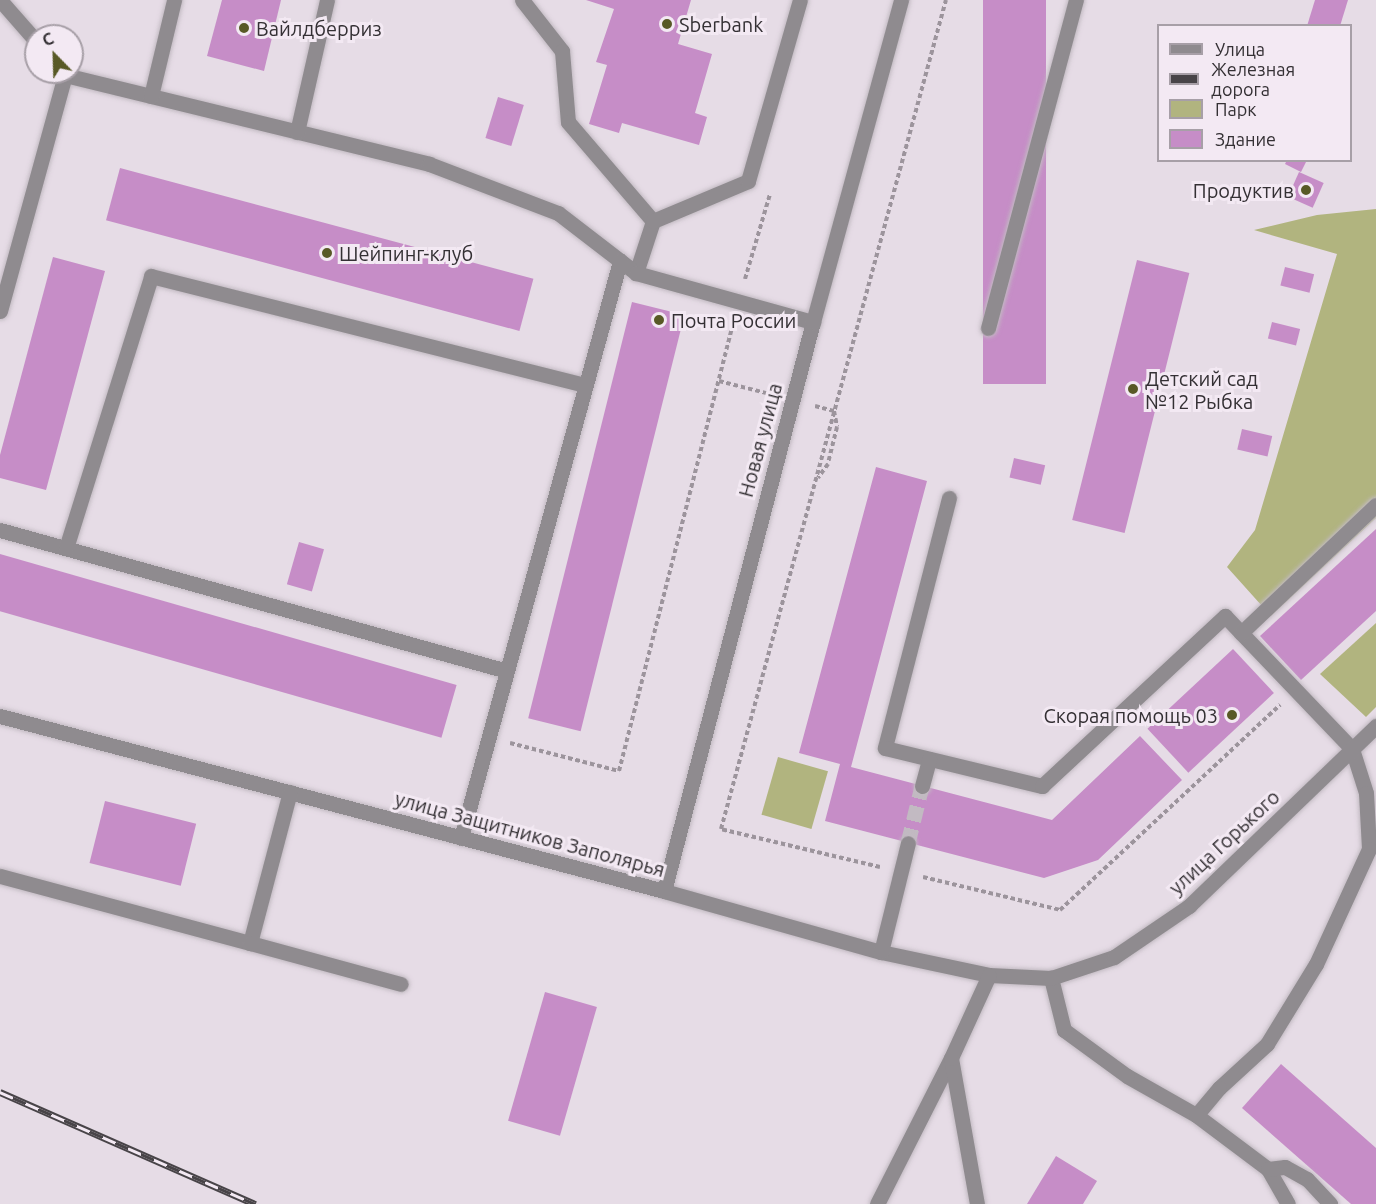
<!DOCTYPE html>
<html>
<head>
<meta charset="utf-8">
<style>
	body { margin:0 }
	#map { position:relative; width:1376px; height:1204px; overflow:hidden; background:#e6dce6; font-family:Ubuntu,sans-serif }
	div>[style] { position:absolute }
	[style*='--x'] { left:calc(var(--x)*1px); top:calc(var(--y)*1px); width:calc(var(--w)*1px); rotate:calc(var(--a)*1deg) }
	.green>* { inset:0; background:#b1b47f; transform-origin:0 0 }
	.building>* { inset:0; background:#c68dc7; transform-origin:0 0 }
	.minor-tunnel>* { height:15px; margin-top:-7.5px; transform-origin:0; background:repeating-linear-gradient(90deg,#c2bac2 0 15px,transparent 0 23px) }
	.path>* { height:4px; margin-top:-2px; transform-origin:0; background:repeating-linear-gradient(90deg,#9c949c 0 4.5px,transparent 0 7.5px) }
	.roads { filter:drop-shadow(0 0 2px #c2bac2) drop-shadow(0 0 2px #c2bac2) }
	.minor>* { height:15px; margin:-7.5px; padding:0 7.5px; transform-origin:7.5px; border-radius:7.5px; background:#8f8b8f }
	.rail>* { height:7px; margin-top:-3.5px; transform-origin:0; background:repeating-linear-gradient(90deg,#f3e9f3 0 14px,#484448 0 28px); box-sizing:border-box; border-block:2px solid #484448 }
	.dots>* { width:16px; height:16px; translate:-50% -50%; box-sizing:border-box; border:3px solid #f3e9f3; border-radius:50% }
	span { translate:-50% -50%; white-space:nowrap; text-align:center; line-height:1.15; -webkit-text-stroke:6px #f3e9f3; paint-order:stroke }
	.poi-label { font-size:20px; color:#343034 }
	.left { translate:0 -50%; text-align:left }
	.right { translate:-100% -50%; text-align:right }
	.street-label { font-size:20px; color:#343034 }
	.legend { position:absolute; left:1157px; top:24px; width:195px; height:138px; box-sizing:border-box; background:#f3e9f3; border:2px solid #a79fa7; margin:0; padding:8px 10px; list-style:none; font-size:18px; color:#343034 }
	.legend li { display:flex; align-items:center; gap:12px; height:30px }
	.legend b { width:30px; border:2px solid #a79fa7 }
	.north { position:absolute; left:24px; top:24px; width:60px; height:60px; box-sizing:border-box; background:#f3e9f3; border:2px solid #a79fa7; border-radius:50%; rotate:337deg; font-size:16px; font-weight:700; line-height:24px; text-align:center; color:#343034 }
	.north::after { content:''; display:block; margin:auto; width:21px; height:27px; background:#585926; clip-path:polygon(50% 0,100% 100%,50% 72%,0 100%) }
</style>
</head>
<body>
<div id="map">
	<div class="green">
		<i style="clip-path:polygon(1376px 209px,1376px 518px,1271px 616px,1227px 567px,1255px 530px,1337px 254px,1254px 230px,1317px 215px)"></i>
		<i style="clip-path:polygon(1376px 623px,1376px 707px,1366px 717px,1320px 674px)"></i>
		<i style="left:778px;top:757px;width:52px;height:60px;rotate:16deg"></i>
	</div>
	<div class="building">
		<i style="clip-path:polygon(222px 0,281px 0,264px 71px,207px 56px)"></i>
		<i style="clip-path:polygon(586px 0,691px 0,678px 44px,712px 54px,695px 113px,707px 117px,699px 145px,622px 123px,619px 133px,589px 124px,607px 65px,596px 62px,614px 9px)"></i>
		<i style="left:983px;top:0;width:63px;height:384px"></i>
		<i style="clip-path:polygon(1315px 0,1348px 0,1340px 26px,1307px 26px)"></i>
		<i style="left:498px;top:97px;width:27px;height:43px;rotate:17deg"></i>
		<i style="clip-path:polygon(1287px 160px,1307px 160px,1301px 172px,1285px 164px)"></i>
		<i style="left:120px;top:168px;width:428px;height:54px;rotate:15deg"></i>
		<i style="left:1299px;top:172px;width:27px;height:27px;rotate:24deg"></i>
		<i style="clip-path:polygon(53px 257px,105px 271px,46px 490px,0 478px,0 455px)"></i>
		<i style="left:1137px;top:260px;width:54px;height:268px;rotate:14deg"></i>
		<i style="left:1285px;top:267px;width:30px;height:19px;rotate:14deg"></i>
		<i style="left:632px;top:302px;width:54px;height:429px;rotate:14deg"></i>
		<i style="left:1272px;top:322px;width:29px;height:17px;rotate:14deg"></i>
		<i style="left:1242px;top:429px;width:31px;height:21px;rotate:13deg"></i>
		<i style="left:1014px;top:458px;width:32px;height:20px;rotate:13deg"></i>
		<i style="clip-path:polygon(876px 467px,927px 481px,851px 767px,1052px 820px,1140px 736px,1182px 780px,1098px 860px,1044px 878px,825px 821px,840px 764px,799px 753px)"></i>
		<i style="clip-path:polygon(1376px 529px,1376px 611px,1301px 680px,1260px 636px)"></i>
		<i style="left:299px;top:542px;width:26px;height:44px;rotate:16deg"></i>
		<i style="left:0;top:554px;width:475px;height:55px;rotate:16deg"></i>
		<i style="left:1233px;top:649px;width:60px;height:117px;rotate:47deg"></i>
		<i style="left:105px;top:801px;width:94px;height:64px;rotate:14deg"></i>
		<i style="left:545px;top:992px;width:54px;height:134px;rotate:16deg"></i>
		<i style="clip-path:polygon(1281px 1064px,1376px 1148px,1376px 1204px,1351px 1204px,1242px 1108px)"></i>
		<i style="clip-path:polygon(1056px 1156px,1097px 1181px,1083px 1204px,1027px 1204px)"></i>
	</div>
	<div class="minor-tunnel">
		<i style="--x:908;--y:843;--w:59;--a:-76.2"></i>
	</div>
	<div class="path">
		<i style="--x:745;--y:279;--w:89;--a:-73.6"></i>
		<i style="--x:719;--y:381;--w:53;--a:14.3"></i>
		<i style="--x:815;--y:406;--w:20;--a:15"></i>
		<i style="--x:834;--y:411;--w:16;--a:79"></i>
		<i style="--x:837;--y:427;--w:38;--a:104"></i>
		<i style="--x:828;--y:464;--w:17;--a:126"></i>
		<i style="--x:510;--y:743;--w:113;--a:14.4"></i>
		<i style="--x:619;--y:771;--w:461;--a:-75.7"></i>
		<i style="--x:880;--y:867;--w:163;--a:-166.6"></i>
		<i style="--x:721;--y:829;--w:859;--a:-74.82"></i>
		<i style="--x:923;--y:877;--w:141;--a:13.5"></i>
		<i style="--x:1060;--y:910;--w:301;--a:-43"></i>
	</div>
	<div class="roads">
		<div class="minor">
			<i style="--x:0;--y:0;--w:55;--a:48.7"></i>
			<i style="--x:522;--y:0;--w:65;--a:51.9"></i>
			<i style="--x:562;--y:51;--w:71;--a:85.2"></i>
			<i style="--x:568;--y:122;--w:130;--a:49.4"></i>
			<i style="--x:653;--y:221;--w:55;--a:108.1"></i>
			<i style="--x:65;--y:75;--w:375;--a:13.7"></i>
			<i style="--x:429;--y:164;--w:138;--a:20.8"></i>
			<i style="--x:558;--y:213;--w:98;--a:37.6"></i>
			<i style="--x:636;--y:273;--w:184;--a:15.5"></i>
			<i style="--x:151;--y:96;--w:99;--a:-76.5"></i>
			<i style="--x:297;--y:132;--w:135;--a:-77.2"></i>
			<i style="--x:653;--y:221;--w:103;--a:-22.8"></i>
			<i style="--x:748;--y:181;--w:188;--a:-74"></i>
			<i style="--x:0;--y:311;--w:245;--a:-74.6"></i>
			<i style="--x:65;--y:75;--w:4;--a:-124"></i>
			<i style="--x:988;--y:328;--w:340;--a:-75"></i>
			<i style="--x:949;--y:498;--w:258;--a:104.4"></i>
			<i style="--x:885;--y:748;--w:162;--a:13.6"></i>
			<i style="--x:1042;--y:786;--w:250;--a:-42.9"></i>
			<i style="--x:1225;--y:616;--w:184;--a:46.3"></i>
			<i style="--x:1352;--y:749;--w:46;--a:72.3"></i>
			<i style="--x:1366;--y:793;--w:56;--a:86.9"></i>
			<i style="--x:1369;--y:849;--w:127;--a:114.7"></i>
			<i style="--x:1316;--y:964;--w:94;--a:121.5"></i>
			<i style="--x:1267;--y:1044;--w:65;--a:137.5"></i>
			<i style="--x:1219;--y:1088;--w:35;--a:130"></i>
			<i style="--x:1196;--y:1115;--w:79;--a:-150.5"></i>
			<i style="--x:1127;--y:1076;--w:78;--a:-143.9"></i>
			<i style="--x:1064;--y:1030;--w:54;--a:-104"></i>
			<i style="--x:0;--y:530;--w:526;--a:15.54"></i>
			<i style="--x:66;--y:548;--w:285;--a:-72.6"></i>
			<i style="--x:151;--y:276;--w:448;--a:14.1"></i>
			<i style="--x:1241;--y:633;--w:186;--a:-43.5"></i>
			<i style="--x:0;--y:716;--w:687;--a:14.76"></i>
			<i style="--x:664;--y:891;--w:225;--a:15.7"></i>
			<i style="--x:881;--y:952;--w:110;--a:12"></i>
			<i style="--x:989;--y:975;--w:62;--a:2.8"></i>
			<i style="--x:1051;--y:978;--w:66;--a:-18.4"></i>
			<i style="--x:1114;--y:957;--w:91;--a:-34.2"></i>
			<i style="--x:1189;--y:906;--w:260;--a:-43.9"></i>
			<i style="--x:922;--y:786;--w:28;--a:-75"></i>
			<i style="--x:461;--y:838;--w:599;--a:-74.59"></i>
			<i style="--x:0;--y:876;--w:259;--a:15"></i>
			<i style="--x:250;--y:943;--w:156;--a:-75.2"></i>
			<i style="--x:664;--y:891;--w:588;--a:-75.33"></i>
			<i style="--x:813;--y:322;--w:334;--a:-74.7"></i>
			<i style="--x:250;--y:943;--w:156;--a:15.2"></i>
			<i style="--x:881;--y:952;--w:112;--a:-76.1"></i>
			<i style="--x:1196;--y:1115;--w:90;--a:36.9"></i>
			<i style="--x:1268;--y:1169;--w:40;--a:60.3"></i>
			<i style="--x:1268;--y:1169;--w:17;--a:-7"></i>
			<i style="--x:1285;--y:1167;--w:25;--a:29"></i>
			<i style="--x:1307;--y:1179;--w:34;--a:47"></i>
			<i style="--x:877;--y:1204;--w:164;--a:-63.1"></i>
			<i style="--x:977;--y:1204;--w:148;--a:-100.1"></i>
			<i style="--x:951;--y:1058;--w:91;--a:-65.4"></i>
		</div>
	</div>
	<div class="rail">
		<i style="--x:0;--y:1092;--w:279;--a:23.7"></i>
	</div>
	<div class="dots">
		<i style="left:667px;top:24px;background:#585926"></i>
		<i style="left:244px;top:28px;background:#585926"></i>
		<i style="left:1306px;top:190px;background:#585926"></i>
		<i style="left:327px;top:253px;background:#585926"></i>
		<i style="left:659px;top:320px;background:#585926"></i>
		<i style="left:1133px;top:389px;background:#585926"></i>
		<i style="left:1232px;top:715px;background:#585926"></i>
	</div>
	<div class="poi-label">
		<span class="left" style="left:679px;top:24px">Sberbank</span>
		<span class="left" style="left:256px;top:28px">Вайлдберриз</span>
		<span class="right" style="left:1294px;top:190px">Продуктив</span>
		<span class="left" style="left:339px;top:253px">Шейпинг-клуб</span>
		<span class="left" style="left:671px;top:320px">Почта России</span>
		<span class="left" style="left:1145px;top:390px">Детский сад<br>№12 Рыбка</span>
		<span class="right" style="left:1218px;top:715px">Скорая помощь 03</span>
	</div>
	<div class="street-label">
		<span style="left:760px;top:440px;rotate:-75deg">Новая улица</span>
		<span style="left:530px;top:834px;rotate:15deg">улица Защитников Заполярья</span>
		<span style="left:1224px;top:842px;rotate:-43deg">улица Горького</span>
	</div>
	<ul class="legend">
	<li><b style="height:8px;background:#8f8b8f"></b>Улица</li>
	<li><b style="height:8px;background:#484448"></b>Железная дорога</li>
	<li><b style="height:16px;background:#b1b47f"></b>Парк</li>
	<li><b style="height:16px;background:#c68dc7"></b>Здание</li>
	</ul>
	<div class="north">С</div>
</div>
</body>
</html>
